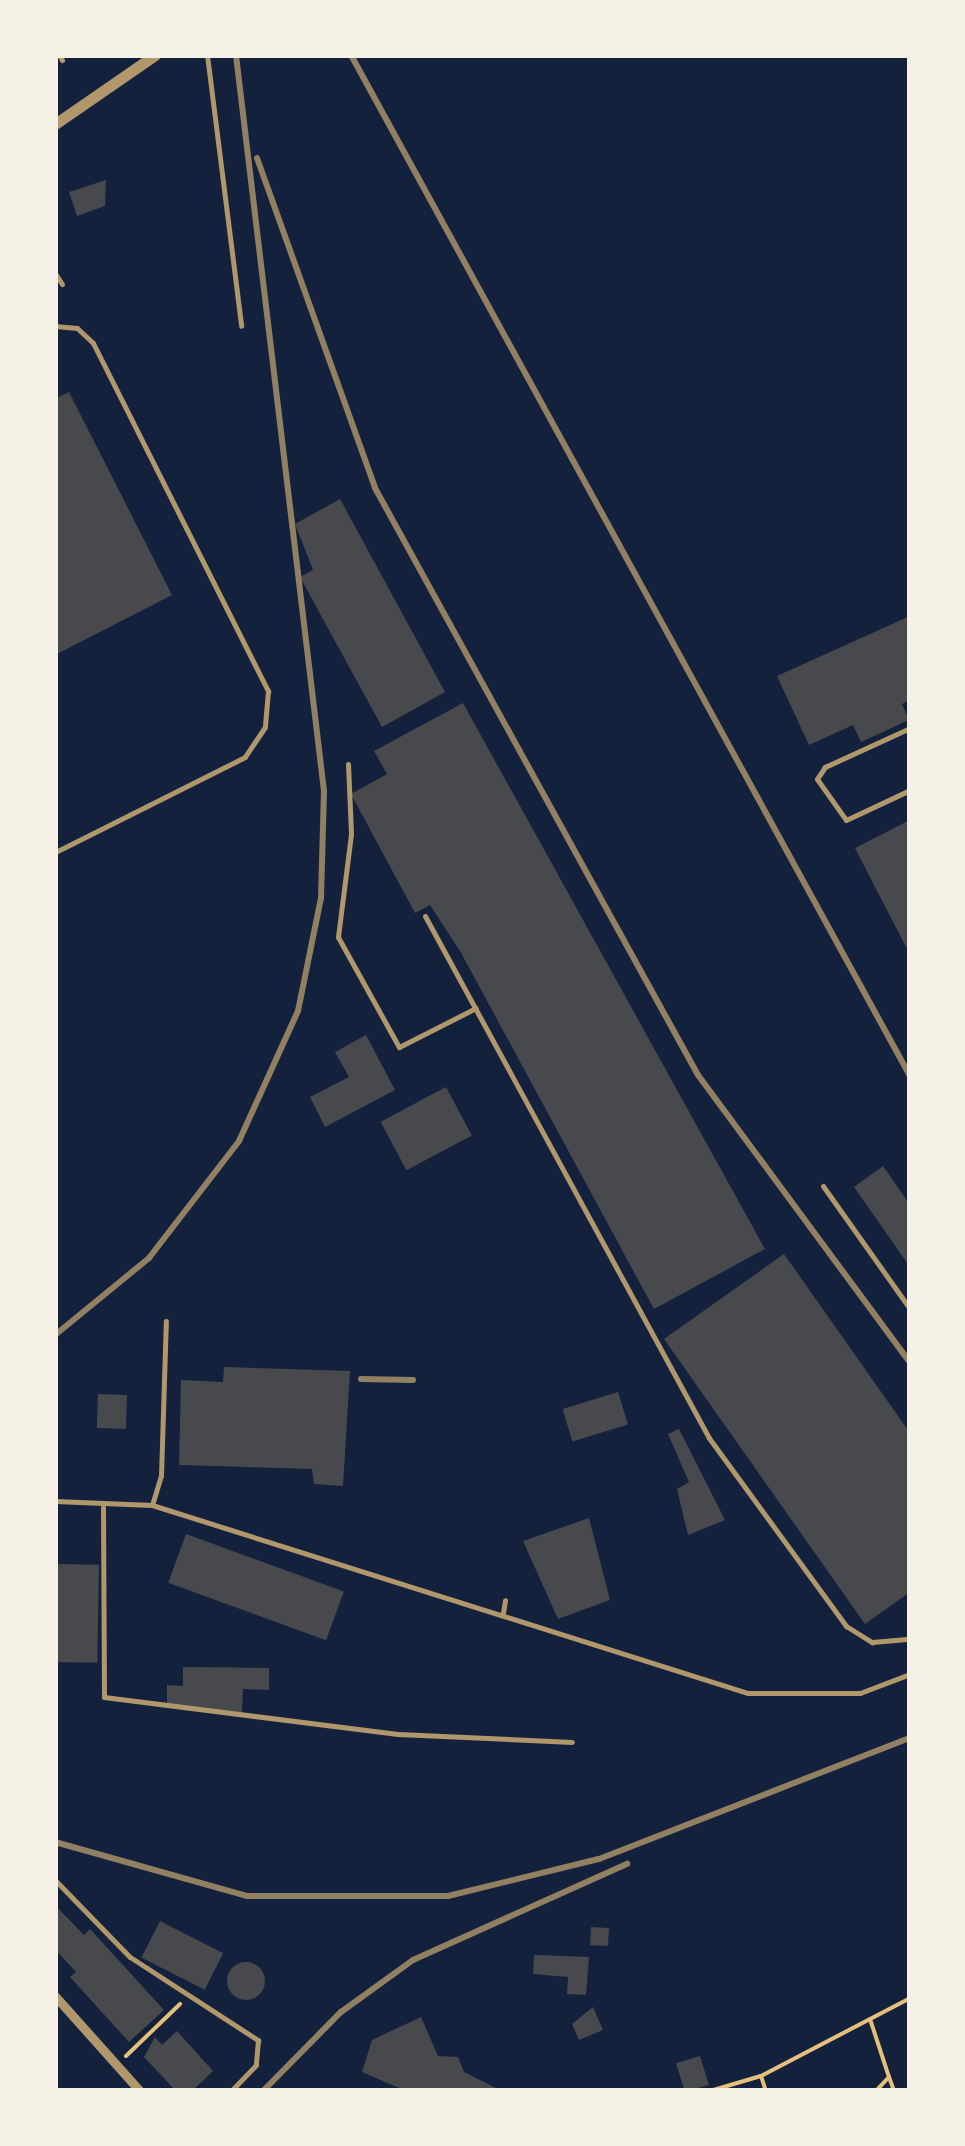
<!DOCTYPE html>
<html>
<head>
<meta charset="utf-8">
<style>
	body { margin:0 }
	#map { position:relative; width:965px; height:2146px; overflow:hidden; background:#14213d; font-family:"Exo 2",sans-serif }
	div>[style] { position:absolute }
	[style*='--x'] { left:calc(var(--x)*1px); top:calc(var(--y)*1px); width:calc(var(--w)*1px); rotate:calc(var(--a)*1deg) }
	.building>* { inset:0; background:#48494c; transform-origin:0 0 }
	.round { border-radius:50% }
	.path>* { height:4px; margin:-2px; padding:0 2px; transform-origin:2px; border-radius:2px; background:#e5c07b }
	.service>* { height:5px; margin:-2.5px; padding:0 2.5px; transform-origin:2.5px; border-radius:2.5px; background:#b1986c }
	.minor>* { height:9px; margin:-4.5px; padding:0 4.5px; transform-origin:4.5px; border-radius:4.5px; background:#b1986c }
	.tertiary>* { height:11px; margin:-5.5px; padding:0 5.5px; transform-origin:5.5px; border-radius:5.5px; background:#b1986c }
	.rail>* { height:6px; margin:-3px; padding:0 3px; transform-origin:3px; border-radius:3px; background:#918062 }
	span { translate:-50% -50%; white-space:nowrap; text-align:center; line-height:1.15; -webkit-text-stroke:8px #f6f1e7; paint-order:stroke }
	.frame { position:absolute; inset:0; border:58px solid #f6f1e7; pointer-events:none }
</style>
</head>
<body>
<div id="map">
	<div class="building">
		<i style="clip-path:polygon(106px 180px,105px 206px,77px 216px,69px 192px)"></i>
		<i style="clip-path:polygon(69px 392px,172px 595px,55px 655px,55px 399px)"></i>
		<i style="clip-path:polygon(340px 499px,445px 692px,382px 727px,300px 577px,313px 570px,295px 524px)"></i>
		<i style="clip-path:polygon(910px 616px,910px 700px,902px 704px,909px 720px,861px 742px,853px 725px,809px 745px,777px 676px)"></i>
		<i style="clip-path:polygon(463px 703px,765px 1249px,654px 1309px,460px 951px,430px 905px,415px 913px,351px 794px,387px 774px,374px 751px)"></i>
		<i style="clip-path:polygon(910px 820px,910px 945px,906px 947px,855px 848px)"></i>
		<i style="clip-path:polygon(366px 1035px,395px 1090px,325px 1127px,310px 1097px,349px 1077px,335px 1052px)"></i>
		<i style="left:446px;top:1087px;width:55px;height:74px;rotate:62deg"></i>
		<i style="clip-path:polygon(883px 1166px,910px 1205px,910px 1267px,854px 1187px)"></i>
		<i style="clip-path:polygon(784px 1254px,910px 1433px,910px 1592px,865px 1624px,664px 1339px)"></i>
		<i style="clip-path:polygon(224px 1367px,350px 1371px,343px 1486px,314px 1484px,312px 1469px,179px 1465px,181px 1380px,223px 1382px)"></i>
		<i style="left:618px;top:1392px;width:34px;height:58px;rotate:73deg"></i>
		<i style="left:98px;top:1394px;width:29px;height:34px;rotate:2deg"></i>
		<i style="clip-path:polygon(679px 1429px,725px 1520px,688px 1535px,677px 1489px,689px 1482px,668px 1434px)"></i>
		<i style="clip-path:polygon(589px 1518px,610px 1600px,558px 1619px,523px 1541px)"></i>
		<i style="left:186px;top:1534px;width:168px;height:52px;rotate:20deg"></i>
		<i style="left:55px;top:1564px;width:44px;height:98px;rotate:1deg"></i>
		<i style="clip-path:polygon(183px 1667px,269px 1668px,269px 1690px,243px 1689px,242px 1713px,167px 1704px,167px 1685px,183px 1686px)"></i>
		<i style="clip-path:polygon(55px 1905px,84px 1935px,90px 1929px,164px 2010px,129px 2042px,70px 1977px,76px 1972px,55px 1949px)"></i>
		<i style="left:160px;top:1921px;width:71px;height:41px;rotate:27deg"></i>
		<i style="left:591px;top:1927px;width:18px;height:18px;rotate:3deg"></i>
		<i style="clip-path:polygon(534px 1955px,589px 1957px,586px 1995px,567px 1994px,568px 1977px,533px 1974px)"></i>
		<i class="round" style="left:227px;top:1962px;width:38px;height:38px"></i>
		<i style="clip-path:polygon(593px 2007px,603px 2030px,579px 2040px,572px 2024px)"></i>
		<i style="clip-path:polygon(421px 2017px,438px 2056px,458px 2057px,464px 2072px,502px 2091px,406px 2091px,362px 2072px,372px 2040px)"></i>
		<i style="clip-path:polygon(177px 2031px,213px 2071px,192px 2091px,176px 2091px,144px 2057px,155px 2037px,162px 2045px)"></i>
		<i style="left:700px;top:2056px;width:30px;height:25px;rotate:73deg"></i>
	</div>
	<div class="path">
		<i style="--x:870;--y:2019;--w:61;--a:71.9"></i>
		<i style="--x:889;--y:2077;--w:19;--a:133"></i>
		<i style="--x:126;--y:2056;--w:75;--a:-43.9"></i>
		<i style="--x:761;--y:2076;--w:168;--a:-27.6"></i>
		<i style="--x:889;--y:2077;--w:15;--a:70"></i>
		<i style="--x:710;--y:2091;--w:53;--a:-16.4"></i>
		<i style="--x:761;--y:2076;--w:16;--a:72"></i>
		<i style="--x:839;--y:2091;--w:33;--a:0"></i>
	</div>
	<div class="service">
		<i style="--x:59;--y:55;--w:6;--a:59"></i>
		<i style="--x:207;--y:55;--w:273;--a:82.8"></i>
		<i style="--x:55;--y:273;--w:13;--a:58"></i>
		<i style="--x:55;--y:326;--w:22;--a:5"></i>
		<i style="--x:77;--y:328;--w:22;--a:43"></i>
		<i style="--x:93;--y:343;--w:390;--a:63.3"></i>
		<i style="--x:268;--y:691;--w:36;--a:95"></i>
		<i style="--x:265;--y:727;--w:36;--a:124"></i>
		<i style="--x:245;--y:757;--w:212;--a:153.4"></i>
		<i style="--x:910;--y:728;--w:94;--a:155.4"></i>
		<i style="--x:825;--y:767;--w:14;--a:124"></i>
		<i style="--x:817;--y:779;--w:50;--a:54.7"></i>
		<i style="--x:846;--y:820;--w:71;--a:-25.1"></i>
		<i style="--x:348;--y:764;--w:70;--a:87.5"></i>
		<i style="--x:351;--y:834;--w:104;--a:97.2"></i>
		<i style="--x:338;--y:937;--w:126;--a:61"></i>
		<i style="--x:399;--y:1047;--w:86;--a:-26.9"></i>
		<i style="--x:425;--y:916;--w:594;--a:61.45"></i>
		<i style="--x:709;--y:1438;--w:233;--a:53.9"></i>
		<i style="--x:846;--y:1626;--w:31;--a:32"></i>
		<i style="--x:872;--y:1642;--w:38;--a:-5"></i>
		<i style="--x:823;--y:1186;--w:151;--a:54.7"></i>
		<i style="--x:55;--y:1501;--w:97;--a:2.4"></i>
		<i style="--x:152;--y:1505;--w:625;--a:17.51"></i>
		<i style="--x:748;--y:1693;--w:112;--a:0"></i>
		<i style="--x:860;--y:1693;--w:53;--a:-20.8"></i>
		<i style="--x:152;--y:1505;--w:30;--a:-73"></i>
		<i style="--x:161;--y:1476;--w:155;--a:-88.2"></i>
		<i style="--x:103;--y:1507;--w:190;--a:89.7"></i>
		<i style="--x:104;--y:1697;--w:296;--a:7.2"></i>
		<i style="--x:398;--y:1734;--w:174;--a:2.6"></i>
		<i style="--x:503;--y:1613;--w:13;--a:-81"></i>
		<i style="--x:55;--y:1880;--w:107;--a:45.8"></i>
		<i style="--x:130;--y:1957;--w:153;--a:33"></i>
		<i style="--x:258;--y:2040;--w:25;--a:95"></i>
		<i style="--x:256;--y:2065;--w:36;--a:134"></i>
	</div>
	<div class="minor">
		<i style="--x:55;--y:1996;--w:127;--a:48.2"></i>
	</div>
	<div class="tertiary">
		<i style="--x:55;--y:124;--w:121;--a:-34.6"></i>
	</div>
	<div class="rail">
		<i style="--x:351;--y:55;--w:1164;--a:61.3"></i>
		<i style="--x:257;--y:158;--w:350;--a:70.3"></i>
		<i style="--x:375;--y:488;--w:670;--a:61.18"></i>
		<i style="--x:698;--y:1075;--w:358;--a:53.6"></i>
		<i style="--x:55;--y:1335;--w:122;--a:-39.3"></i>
		<i style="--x:149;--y:1258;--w:148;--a:-52.4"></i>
		<i style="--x:239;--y:1141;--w:143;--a:-65.6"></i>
		<i style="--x:298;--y:1011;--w:115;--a:-78.5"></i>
		<i style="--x:321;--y:898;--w:107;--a:-88.4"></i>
		<i style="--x:324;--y:791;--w:741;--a:-96.82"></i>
		<i style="--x:361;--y:1379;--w:52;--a:1.1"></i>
		<i style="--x:55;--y:1842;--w:199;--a:15.7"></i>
		<i style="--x:247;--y:1896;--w:201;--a:0"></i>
		<i style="--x:448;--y:1896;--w:155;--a:-13.8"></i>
		<i style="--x:599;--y:1859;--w:334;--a:-21.3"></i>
		<i style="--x:263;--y:2091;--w:111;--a:-45.4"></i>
		<i style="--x:341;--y:2012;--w:89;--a:-35.8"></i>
		<i style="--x:413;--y:1960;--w:235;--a:-24.2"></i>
	</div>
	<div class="frame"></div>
</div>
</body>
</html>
